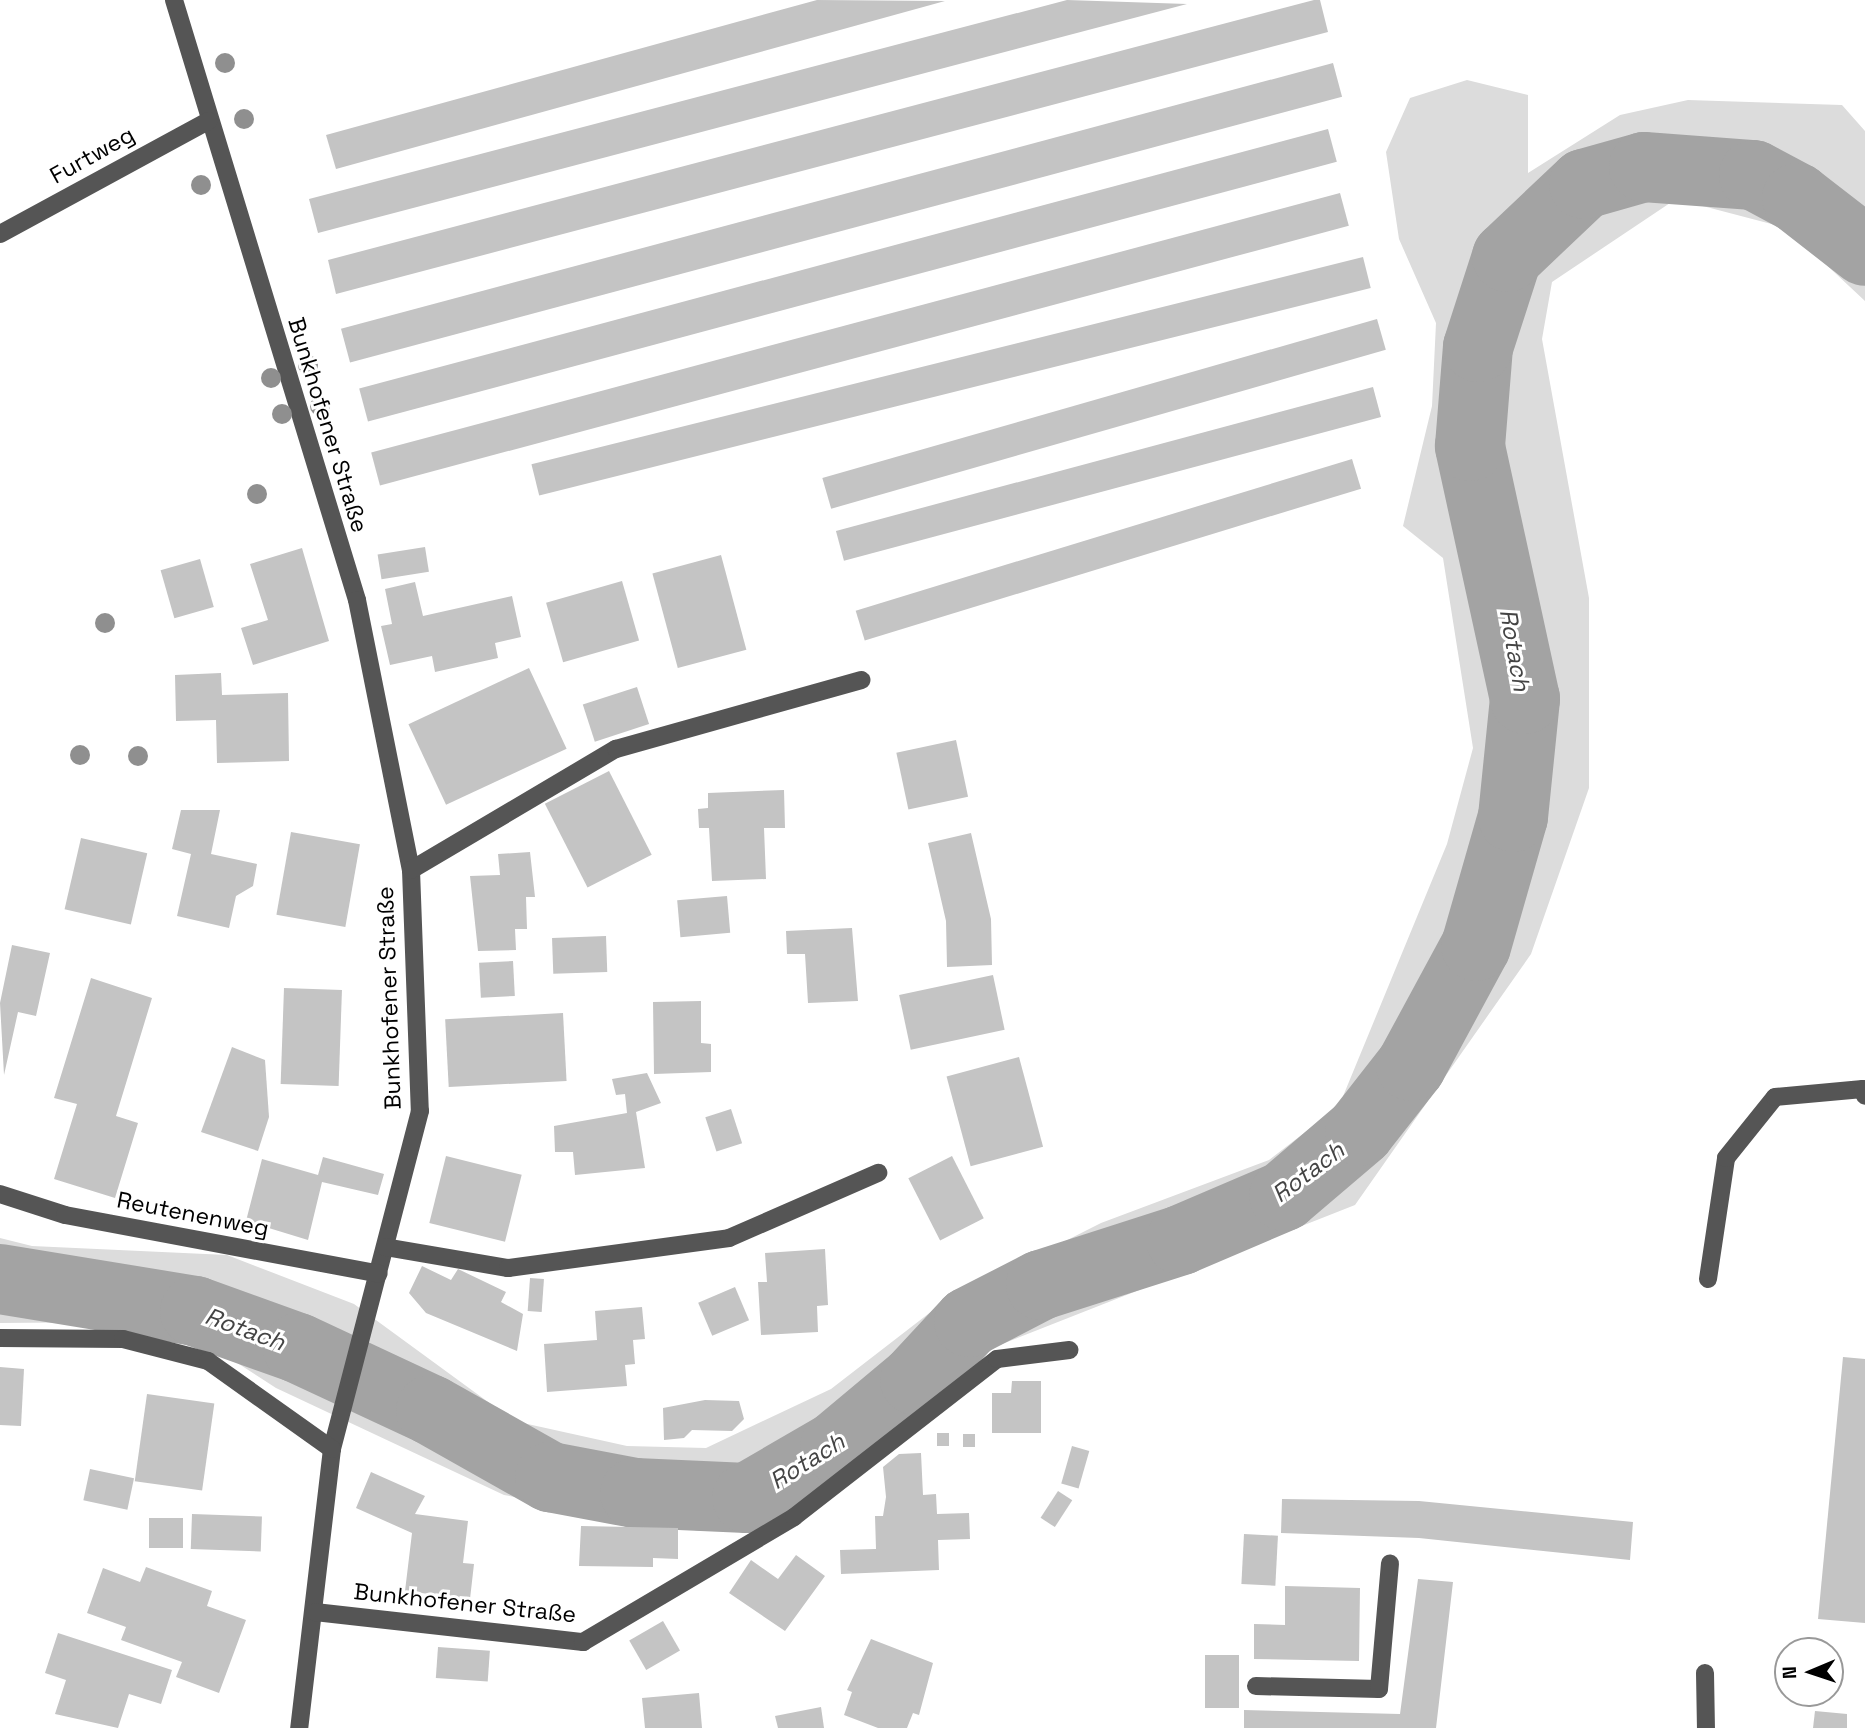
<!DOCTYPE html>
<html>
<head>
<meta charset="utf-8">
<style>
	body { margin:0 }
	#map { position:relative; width:1865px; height:1728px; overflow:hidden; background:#fff; font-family:"Space Grotesk",sans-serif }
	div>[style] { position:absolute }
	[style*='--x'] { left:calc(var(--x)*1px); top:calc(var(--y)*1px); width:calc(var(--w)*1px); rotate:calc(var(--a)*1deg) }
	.green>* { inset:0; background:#dcdcdc }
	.river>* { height:70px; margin:-35px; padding:0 35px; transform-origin:35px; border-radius:35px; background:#a3a3a3 }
	.building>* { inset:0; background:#c4c4c4; transform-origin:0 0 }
	.minor>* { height:18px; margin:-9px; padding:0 9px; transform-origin:9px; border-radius:9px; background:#555 }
	.trees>* { width:20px; height:20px; margin:-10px; border-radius:50%; background:#8f8f8f }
	span { translate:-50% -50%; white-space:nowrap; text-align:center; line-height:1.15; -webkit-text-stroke:6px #fff; paint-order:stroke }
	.street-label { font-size:23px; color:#000 }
	.water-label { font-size:24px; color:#444; font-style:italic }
	.north { position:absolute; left:1774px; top:1637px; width:70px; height:70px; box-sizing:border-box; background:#fff; border:2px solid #999; border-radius:50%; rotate:268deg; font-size:19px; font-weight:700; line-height:28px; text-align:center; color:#000 }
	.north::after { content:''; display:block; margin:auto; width:24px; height:32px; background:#000; clip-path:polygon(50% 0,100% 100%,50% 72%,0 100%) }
</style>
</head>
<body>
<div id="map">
	<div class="green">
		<i style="clip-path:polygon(1467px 80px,1528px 95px,1528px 173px,1620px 115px,1688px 100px,1842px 105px,1865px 131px,1865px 301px,1787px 228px,1676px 199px,1552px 282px,1542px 339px,1589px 598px,1589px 788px,1531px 954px,1355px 1205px,997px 1346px,794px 1495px,699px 1531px,504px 1495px,276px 1388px,211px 1346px,123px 1322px,0 1323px,0 1238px,32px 1246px,227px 1255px,354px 1304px,514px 1421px,627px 1446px,706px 1448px,831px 1389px,941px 1304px,1101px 1223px,1269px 1160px,1339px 1106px,1447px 844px,1473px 748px,1443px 558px,1403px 526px,1432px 406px,1436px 323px,1399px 239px,1386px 152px,1410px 98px)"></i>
	</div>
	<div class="river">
		<i style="--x:0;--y:1279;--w:198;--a:9.3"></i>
		<i style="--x:195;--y:1311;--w:109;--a:19.8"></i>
		<i style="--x:298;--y:1348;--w:147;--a:25"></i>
		<i style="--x:431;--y:1410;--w:137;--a:29.4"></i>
		<i style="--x:550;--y:1477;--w:86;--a:10.7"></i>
		<i style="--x:635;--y:1493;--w:112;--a:2.6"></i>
		<i style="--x:747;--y:1498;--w:102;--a:-30.1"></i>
		<i style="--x:835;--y:1447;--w:104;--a:-39.9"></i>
		<i style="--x:915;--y:1380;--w:79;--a:-47"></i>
		<i style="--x:969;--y:1322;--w:81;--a:-27.2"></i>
		<i style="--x:1041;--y:1285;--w:147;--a:-17.8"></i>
		<i style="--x:1181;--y:1240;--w:112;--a:-23.1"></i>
		<i style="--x:1284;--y:1196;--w:100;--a:-40.5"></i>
		<i style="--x:1360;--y:1131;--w:83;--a:-51.9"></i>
		<i style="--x:1411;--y:1066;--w:136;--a:-61.6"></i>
		<i style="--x:1476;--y:946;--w:134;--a:-74"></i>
		<i style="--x:1513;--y:817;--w:119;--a:-84.2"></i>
		<i style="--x:1525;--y:699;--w:259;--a:-102.3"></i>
		<i style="--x:1470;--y:446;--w:99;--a:-85.4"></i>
		<i style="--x:1478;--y:347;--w:95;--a:-72.1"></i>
		<i style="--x:1507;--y:257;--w:106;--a:-43.5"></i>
		<i style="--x:1584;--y:184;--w:62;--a:-15.8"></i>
		<i style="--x:1644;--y:167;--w:110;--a:4.2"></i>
		<i style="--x:1754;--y:175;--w:49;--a:28.1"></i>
		<i style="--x:1797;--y:198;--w:86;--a:37.9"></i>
	</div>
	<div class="building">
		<i style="clip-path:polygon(817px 0,945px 1px,336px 169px,326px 135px)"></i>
		<i style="clip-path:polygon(1067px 0,1187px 4px,318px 233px,309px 199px)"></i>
		<i style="clip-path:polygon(1314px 0,1320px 0,1328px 32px,336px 294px,328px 260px)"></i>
		<i style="left:1333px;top:63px;width:35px;height:1027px;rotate:75deg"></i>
		<i style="left:1328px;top:129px;width:34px;height:1003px;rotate:75deg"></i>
		<i style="left:1340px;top:193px;width:34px;height:1003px;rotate:75deg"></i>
		<i style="left:1363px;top:257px;width:32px;height:857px;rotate:76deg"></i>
		<i style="left:1377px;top:319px;width:32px;height:577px;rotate:74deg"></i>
		<i style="left:1373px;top:387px;width:31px;height:556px;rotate:75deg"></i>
		<i style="left:1352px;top:459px;width:31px;height:519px;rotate:73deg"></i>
		<i style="left:425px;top:547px;width:25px;height:48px;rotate:81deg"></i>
		<i style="clip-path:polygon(302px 548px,329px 641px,253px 665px,241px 628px,268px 620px,250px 564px)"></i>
		<i style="left:721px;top:555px;width:98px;height:71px;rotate:75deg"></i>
		<i style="left:200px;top:559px;width:50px;height:41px;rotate:74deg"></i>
		<i style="left:622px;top:581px;width:62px;height:79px;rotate:74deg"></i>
		<i style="clip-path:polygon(415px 582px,423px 616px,512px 596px,521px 637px,495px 643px,498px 658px,435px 672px,432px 656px,390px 665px,381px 626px,392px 624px,385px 589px)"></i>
		<i style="left:529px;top:668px;width:89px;height:133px;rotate:65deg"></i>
		<i style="clip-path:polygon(221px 673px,222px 695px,288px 693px,289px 761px,217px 763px,216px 720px,176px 721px,175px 675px)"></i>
		<i style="left:637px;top:687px;width:39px;height:57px;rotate:72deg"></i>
		<i style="left:956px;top:740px;width:58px;height:61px;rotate:78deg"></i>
		<i style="left:609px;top:771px;width:94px;height:72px;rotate:63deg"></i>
		<i style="clip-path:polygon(784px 790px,785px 828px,764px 828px,766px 879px,712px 881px,709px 828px,699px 828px,698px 809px,708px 808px,708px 793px)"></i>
		<i style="clip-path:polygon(181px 810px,220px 810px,211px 854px,257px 864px,253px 886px,236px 896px,229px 928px,177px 916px,191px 854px,172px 849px)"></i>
		<i style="left:291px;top:832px;width:70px;height:84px;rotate:10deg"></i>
		<i style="clip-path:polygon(971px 833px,991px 919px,992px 965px,947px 967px,946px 921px,928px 843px)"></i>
		<i style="left:81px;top:838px;width:68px;height:73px;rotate:13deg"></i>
		<i style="clip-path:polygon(530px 852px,535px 897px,526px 897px,527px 929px,515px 929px,516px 950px,478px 951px,470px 876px,500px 875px,498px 854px)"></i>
		<i style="left:727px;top:896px;width:37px;height:50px;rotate:85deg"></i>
		<i style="clip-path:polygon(852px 928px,858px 1001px,808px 1003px,805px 954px,787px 954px,786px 931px)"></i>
		<i style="left:606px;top:936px;width:36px;height:54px;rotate:88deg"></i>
		<i style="clip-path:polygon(12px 945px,50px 953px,36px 1016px,18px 1012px,4px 1075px,0 1003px)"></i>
		<i style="left:513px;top:961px;width:35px;height:34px;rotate:87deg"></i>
		<i style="left:993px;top:975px;width:56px;height:96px;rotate:78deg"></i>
		<i style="clip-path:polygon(91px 978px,152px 998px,116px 1116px,138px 1123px,115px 1198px,54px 1179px,77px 1104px,54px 1098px)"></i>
		<i style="left:284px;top:988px;width:58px;height:96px;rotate:2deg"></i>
		<i style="clip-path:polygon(701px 1001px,701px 1043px,711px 1044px,711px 1072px,654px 1074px,653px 1002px)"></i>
		<i style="left:563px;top:1013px;width:68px;height:118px;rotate:87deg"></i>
		<i style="clip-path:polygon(232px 1047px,265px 1060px,269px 1117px,258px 1151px,201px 1132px)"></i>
		<i style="left:1019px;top:1057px;width:93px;height:75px;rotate:75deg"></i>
		<i style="clip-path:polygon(647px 1073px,661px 1103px,636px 1112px,645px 1168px,575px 1175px,573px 1152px,555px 1152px,554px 1126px,627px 1113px,625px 1094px,616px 1095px,612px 1079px)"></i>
		<i style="left:731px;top:1109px;width:36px;height:27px;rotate:72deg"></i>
		<i style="left:446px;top:1156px;width:78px;height:69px;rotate:14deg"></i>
		<i style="left:952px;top:1156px;width:70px;height:49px;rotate:63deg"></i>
		<i style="clip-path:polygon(323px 1157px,384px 1174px,378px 1195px,322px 1182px,308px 1240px,246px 1221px,262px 1159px,318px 1175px)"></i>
		<i style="clip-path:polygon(825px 1249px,828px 1305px,817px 1306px,818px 1332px,761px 1335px,758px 1282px,767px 1282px,765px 1253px)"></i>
		<i style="clip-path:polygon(422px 1266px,451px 1280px,458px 1269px,506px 1292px,501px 1302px,523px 1314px,517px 1351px,426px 1313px,409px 1293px)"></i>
		<i style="left:530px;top:1278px;width:14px;height:33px;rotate:4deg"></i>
		<i style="left:735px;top:1287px;width:36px;height:40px;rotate:67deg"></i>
		<i style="clip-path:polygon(642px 1307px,645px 1339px,633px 1340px,635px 1364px,625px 1365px,627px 1386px,547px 1392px,544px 1344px,597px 1340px,595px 1311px)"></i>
		<i style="clip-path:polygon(1843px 1357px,1865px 1359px,1865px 1623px,1818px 1619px)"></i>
		<i style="clip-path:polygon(0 1367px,24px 1369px,21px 1426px,0 1425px)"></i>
		<i style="clip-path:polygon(1012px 1381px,1041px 1381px,1041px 1433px,992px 1433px,992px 1393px,1011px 1393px)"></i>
		<i style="left:147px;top:1394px;width:68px;height:88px;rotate:8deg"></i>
		<i style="clip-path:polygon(705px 1400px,739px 1401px,744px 1419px,732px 1431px,692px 1430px,684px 1438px,664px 1440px,663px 1408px)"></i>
		<i style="left:937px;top:1433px;width:12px;height:13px"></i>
		<i style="left:963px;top:1434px;width:12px;height:13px"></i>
		<i style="left:1072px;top:1446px;width:18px;height:39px;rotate:16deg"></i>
		<i style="clip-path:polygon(921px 1453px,923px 1495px,936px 1494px,937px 1514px,969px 1513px,970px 1539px,938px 1540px,939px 1570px,841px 1574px,840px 1550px,876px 1549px,875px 1516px,883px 1516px,886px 1497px,883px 1467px,899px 1454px)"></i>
		<i style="left:90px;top:1469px;width:45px;height:32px;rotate:12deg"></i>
		<i style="clip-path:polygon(371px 1472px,425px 1496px,415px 1514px,468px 1521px,463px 1563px,474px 1564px,470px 1599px,405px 1591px,412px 1533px,356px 1508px)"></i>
		<i style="left:1058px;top:1491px;width:17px;height:32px;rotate:33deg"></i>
		<i style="clip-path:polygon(1282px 1499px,1419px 1501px,1633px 1522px,1630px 1560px,1419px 1538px,1281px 1533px)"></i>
		<i style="left:192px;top:1514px;width:70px;height:35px;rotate:2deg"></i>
		<i style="left:149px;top:1518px;width:34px;height:30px"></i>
		<i style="clip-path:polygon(581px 1526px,678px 1528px,678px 1559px,653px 1558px,653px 1567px,579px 1566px)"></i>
		<i style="left:1244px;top:1534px;width:34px;height:50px;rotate:3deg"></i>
		<i style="clip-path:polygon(796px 1555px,825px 1576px,785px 1631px,729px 1593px,751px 1560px,778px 1579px)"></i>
		<i style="clip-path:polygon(146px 1567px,212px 1591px,207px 1606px,246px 1620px,219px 1693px,176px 1677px,182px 1662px,121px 1640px,126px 1627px,87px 1613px,103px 1568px,140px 1582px)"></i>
		<i style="clip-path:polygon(1418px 1579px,1453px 1582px,1436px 1728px,1244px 1728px,1244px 1710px,1400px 1714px)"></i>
		<i style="clip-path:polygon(1285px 1586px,1360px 1588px,1359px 1661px,1254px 1659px,1254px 1624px,1285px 1625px)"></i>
		<i style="left:663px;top:1621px;width:34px;height:39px;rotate:60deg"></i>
		<i style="clip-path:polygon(58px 1633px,172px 1670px,161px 1704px,129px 1694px,118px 1728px,55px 1714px,66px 1680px,45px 1673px)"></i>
		<i style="clip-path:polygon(871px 1639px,933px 1663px,919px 1715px,913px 1713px,907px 1728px,878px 1728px,844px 1715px,852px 1692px,847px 1690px)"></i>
		<i style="left:438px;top:1647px;width:52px;height:31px;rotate:4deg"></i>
		<i style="left:1205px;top:1655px;width:34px;height:53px"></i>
		<i style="clip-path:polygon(699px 1693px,702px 1728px,645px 1728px,642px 1698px)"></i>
		<i style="clip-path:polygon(821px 1707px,824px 1728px,778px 1728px,775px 1716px)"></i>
		<i style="clip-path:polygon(1815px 1711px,1847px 1714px,1847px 1728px,1813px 1728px)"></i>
	</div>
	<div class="minor">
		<i style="--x:174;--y:0;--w:627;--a:73.04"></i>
		<i style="--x:357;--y:600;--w:275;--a:78.7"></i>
		<i style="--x:411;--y:870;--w:241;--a:87.9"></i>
		<i style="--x:420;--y:1111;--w:349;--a:104.6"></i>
		<i style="--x:332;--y:1449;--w:281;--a:96.7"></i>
		<i style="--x:0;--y:234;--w:237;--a:-28.5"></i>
		<i style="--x:411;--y:870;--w:238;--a:-30.6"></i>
		<i style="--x:616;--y:749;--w:255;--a:-15.7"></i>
		<i style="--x:0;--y:1194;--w:68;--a:17.9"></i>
		<i style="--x:65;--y:1215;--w:319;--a:10.6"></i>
		<i style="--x:385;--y:1247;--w:125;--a:9.7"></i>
		<i style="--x:508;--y:1268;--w:223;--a:-7.7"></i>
		<i style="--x:729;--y:1238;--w:163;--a:-23.6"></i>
		<i style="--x:1708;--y:1279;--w:122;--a:-81.5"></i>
		<i style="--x:1726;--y:1158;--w:78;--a:-51.2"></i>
		<i style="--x:1775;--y:1097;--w:88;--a:-5.2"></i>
		<i style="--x:1863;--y:1089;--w:7;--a:74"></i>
		<i style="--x:0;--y:1338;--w:123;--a:0.5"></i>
		<i style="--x:123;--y:1339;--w:88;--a:14.5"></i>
		<i style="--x:208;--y:1361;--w:152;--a:35.4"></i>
		<i style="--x:315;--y:1612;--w:270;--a:6.4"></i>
		<i style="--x:583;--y:1642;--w:245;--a:-30.6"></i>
		<i style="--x:794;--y:1517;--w:257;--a:-37.9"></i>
		<i style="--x:997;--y:1359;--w:73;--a:-7.1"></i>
		<i style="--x:1705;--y:1673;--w:55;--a:89"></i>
		<i style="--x:1256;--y:1686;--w:123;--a:1.4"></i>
		<i style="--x:1379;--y:1689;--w:126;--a:-85"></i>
	</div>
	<div class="trees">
		<i style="left:225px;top:63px"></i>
		<i style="left:244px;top:119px"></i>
		<i style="left:201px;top:185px"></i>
		<i style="left:308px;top:365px"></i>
		<i style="left:271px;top:378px"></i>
		<i style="left:320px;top:406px"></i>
		<i style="left:282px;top:414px"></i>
		<i style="left:257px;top:494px"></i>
		<i style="left:105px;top:623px"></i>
		<i style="left:80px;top:755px"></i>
		<i style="left:138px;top:756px"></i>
	</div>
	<div class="street-label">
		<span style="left:92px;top:155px;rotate:-29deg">Furtweg</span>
		<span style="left:328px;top:425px;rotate:73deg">Bunkhofener Straße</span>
		<span style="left:389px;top:998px;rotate:-92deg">Bunkhofener Straße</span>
		<span style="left:193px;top:1214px;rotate:11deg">Reutenenweg</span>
		<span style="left:465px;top:1603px;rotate:6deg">Bunkhofener Straße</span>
	</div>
	<div class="water-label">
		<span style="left:1515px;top:650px;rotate:80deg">Rotach</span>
		<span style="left:1308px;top:1172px;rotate:-37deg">Rotach</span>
		<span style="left:245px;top:1329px;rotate:20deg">Rotach</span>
		<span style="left:807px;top:1461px;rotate:-32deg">Rotach</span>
	</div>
	<div class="north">N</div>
</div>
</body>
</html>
